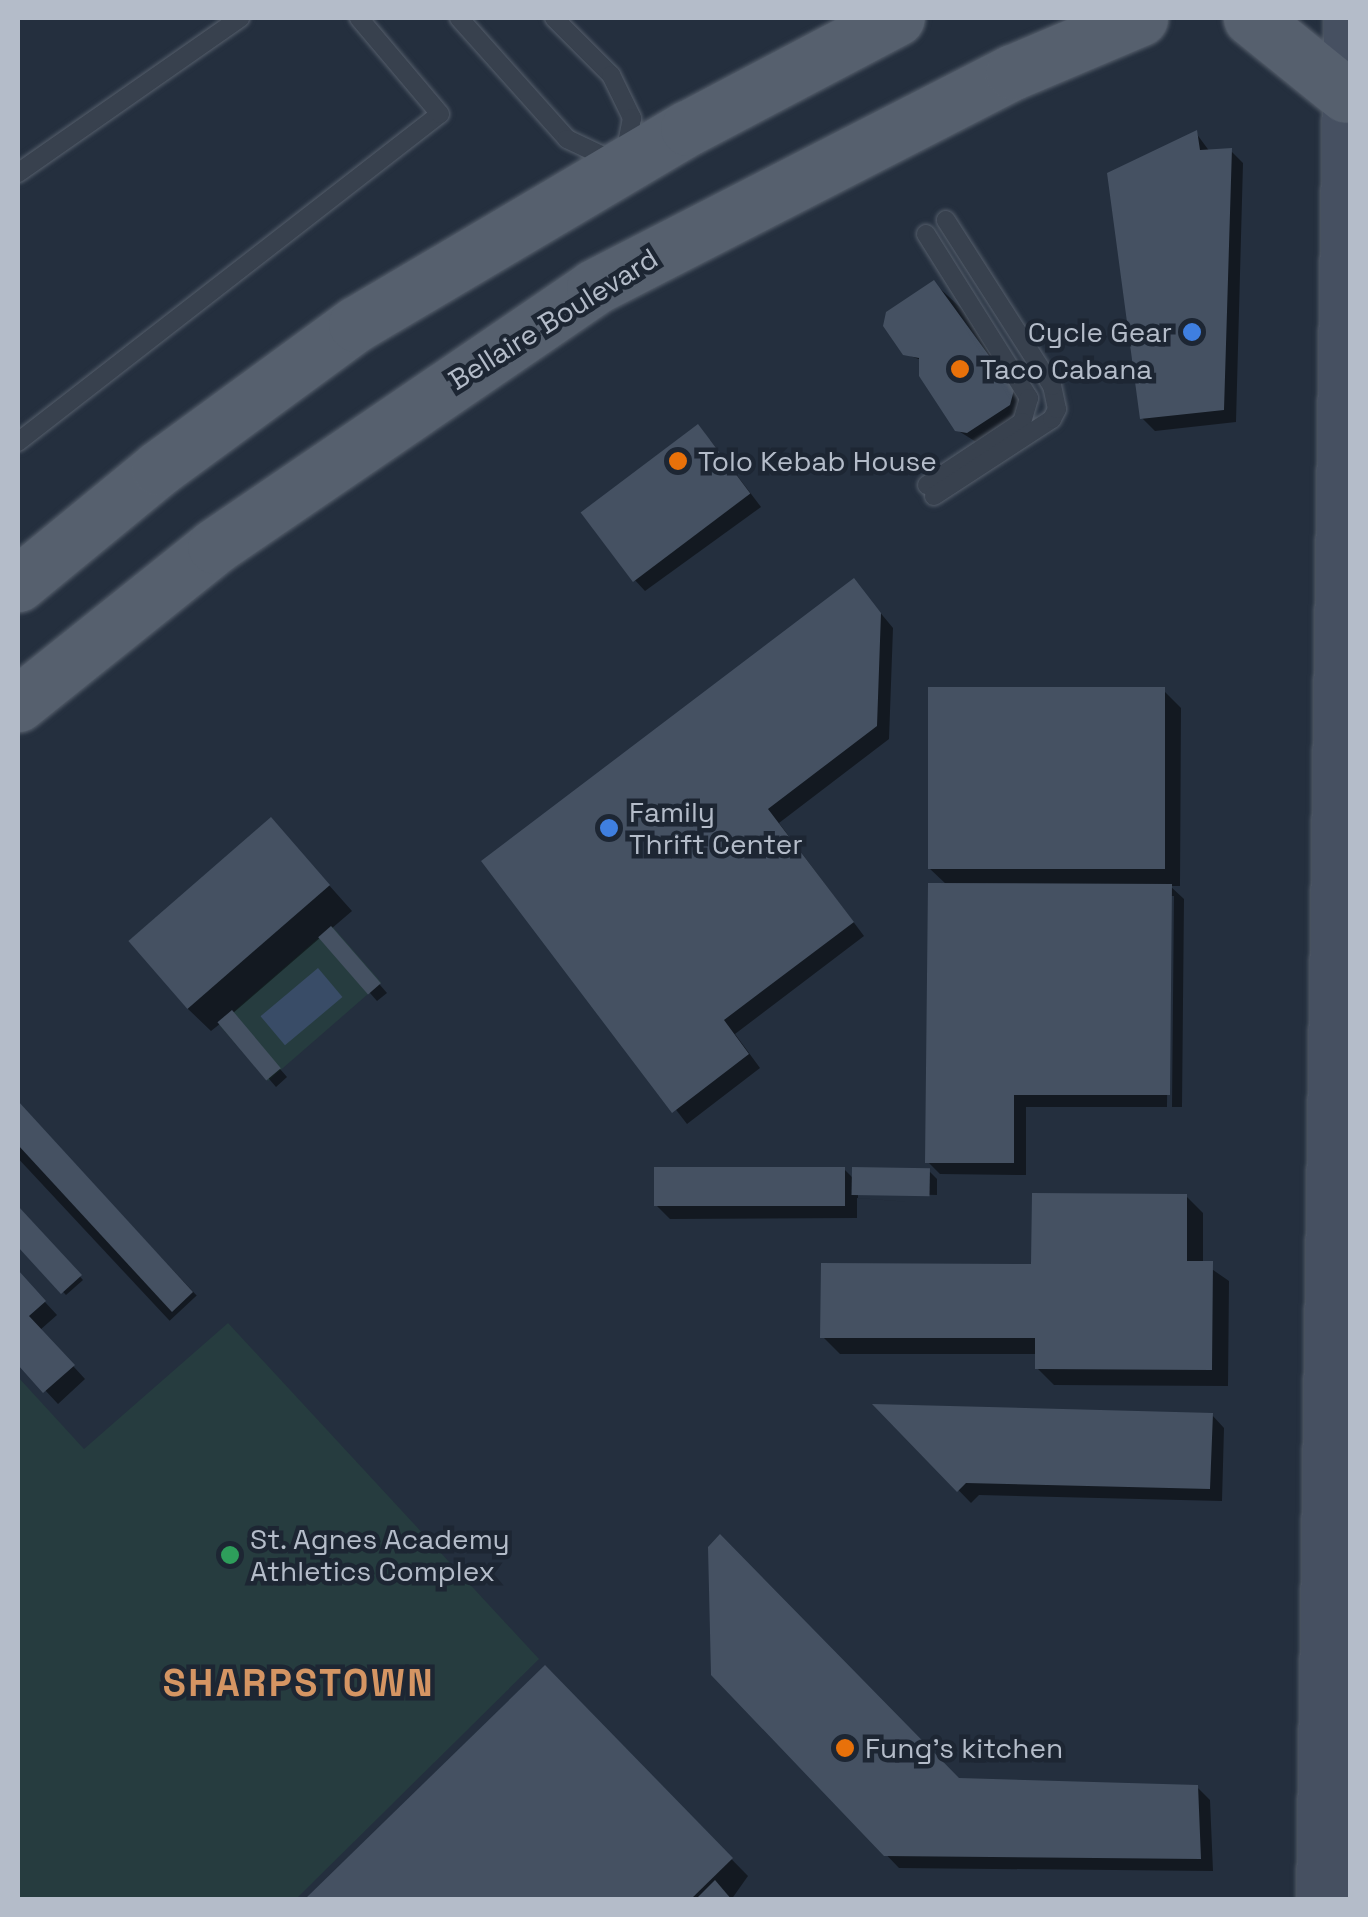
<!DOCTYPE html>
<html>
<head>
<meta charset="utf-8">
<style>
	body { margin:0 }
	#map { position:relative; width:1368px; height:1917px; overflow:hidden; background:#242f3e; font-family:"Space Grotesk",sans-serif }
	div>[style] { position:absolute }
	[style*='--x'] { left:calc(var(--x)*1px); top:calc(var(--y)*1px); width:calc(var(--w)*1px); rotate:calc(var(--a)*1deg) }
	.green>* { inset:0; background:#263c3f; transform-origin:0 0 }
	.water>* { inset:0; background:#394c67; transform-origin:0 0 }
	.shadow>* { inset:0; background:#0007; transform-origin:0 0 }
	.building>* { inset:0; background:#455162; transform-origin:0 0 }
	.roads { filter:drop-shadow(0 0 2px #565f6c) drop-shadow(0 0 2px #565f6c) }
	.lane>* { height:18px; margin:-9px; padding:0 9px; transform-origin:9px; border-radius:9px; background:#38414e }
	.secondary>* { height:52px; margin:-26px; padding:0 26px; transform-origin:26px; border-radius:26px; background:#465061 }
	.primary>* { height:55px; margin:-27.5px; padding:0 27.5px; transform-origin:27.5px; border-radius:27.5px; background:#56606e }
	.dots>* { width:28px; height:28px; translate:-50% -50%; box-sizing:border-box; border:5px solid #1d2633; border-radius:50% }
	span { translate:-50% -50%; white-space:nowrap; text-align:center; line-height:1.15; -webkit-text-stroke:9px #1d2633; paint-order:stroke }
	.street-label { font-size:28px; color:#b4bcc9 }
	.poi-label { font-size:28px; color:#b4bcc9 }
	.right { translate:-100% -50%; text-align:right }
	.left { translate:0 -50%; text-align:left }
	.district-label { font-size:38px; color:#d59563; font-weight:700; letter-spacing:2.5px }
	.frame { position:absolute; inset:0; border:20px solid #b4bcc9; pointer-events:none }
</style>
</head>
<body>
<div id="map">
	<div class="green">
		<i style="left:332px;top:926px;width:75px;height:150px;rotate:49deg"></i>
		<i style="clip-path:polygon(228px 1323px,539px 1659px,296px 1899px,18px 1899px,18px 1377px,84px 1449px)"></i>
	</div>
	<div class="water">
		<i style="left:318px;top:968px;width:38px;height:75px;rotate:50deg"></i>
	</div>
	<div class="shadow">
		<i style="clip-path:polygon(1196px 133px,1210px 152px,1231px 151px,1243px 163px,1236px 422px,1155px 431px,1142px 418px)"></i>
		<i style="clip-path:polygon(934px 283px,962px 309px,1025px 404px,1022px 417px,981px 445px,957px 430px,924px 361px,905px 354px)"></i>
		<i style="clip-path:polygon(710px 440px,761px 507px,645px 591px,633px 578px)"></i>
		<i style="clip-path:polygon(854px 581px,893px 628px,889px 739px,779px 823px,864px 936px,735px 1034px,760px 1068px,687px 1124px,485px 862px)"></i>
		<i style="clip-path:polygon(1164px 691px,1181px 708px,1180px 886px,1170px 886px,1184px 899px,1182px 1107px,1172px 1107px,1174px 896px,1169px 896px,1167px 1107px,1026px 1107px,1026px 1175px,940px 1174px,927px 1161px,947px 885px,929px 868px)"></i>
		<i style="clip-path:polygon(271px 820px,352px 911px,331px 929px,387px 993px,377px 1001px,321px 937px,232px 1014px,287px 1077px,276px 1087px,221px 1023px,211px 1031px,187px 1008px,130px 940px)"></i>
		<i style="left:18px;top:1104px;width:262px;height:37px;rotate:47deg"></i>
		<i style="clip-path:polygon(844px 1169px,854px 1179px,929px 1171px,937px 1179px,937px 1195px,858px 1193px,858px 1198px,936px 1204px,857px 1198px,857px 1218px,670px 1219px,657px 1206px)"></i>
		<i style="clip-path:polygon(1186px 1196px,1203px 1213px,1203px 1263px,1229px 1281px,1228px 1386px,1054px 1385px,1037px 1368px,1038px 1354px,840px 1354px,823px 1337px,1034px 1266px)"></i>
		<i style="clip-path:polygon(18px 1209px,83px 1280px,66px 1295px,18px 1244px)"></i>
		<i style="clip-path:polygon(18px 1273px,57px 1315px,40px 1330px,85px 1379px,58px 1404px,18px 1361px)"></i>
		<i style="clip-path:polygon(878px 1407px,1212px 1415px,1224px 1428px,1222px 1501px,979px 1495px,971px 1503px)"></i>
		<i style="clip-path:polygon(545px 1669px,748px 1876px,731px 1900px,308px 1900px)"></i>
		<i style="clip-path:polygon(713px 1674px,959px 1780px,1197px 1787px,1210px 1800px,1213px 1871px,899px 1868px)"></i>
	</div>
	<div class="building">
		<i style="clip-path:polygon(1197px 130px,1200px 150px,1232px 148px,1224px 410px,1140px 419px,1107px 173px)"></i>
		<i style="clip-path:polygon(934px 280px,1014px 390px,1010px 405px,967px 433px,955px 431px,919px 376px,919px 358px,903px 355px,883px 326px,886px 312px)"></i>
		<i style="left:698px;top:424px;width:87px;height:147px;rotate:53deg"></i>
		<i style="clip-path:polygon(854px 578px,881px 613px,877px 726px,768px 809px,854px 922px,724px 1020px,749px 1054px,672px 1113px,481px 861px)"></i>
		<i style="left:928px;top:687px;width:237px;height:182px"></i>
		<i style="left:271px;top:817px;width:90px;height:189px;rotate:49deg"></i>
		<i style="clip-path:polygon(928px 883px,1172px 884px,1170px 1095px,1014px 1095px,1014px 1163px,925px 1163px)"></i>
		<i style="left:331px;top:926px;width:76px;height:17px;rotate:49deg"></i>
		<i style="left:232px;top:1010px;width:76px;height:19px;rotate:50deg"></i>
		<i style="clip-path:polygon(18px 1101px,193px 1292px,172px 1312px,18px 1145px)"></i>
		<i style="left:845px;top:1167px;width:39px;height:191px;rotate:90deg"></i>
		<i style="left:852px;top:1167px;width:78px;height:28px;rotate:1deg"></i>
		<i style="clip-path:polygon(1032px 1193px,1187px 1194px,1187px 1261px,1213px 1261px,1212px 1370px,1035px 1369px,1035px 1338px,820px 1338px,821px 1263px,1031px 1264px)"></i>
		<i style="clip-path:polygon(18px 1206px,82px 1275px,61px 1294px,18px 1247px)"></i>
		<i style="clip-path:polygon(18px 1270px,46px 1301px,29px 1316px,75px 1365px,43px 1393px,18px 1365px)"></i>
		<i style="clip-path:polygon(872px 1404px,1213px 1413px,1210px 1489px,966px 1483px,957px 1492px)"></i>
		<i style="clip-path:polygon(720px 1534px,959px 1778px,1198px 1785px,1201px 1859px,884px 1856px,711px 1675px,708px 1547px)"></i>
		<i style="clip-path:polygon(545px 1665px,733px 1858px,690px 1900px,304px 1900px)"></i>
		<i style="clip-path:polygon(715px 1880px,732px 1900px,695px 1900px)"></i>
	</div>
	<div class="roads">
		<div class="lane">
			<i style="--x:459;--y:18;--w:162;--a:48.2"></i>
			<i style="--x:567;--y:139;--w:52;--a:25.1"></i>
			<i style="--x:554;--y:18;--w:81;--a:45"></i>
			<i style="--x:611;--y:75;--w:48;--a:64"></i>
			<i style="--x:632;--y:118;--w:33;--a:101"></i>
			<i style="--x:18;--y:173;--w:271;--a:-34.9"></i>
			<i style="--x:926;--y:234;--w:194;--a:57.9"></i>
			<i style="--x:1029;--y:398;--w:25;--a:106"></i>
			<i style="--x:1022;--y:422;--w:114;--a:146.4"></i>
			<i style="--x:18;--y:442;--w:534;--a:-37.86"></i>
			<i style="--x:440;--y:114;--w:126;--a:-130.2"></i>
			<i style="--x:934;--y:496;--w:141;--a:-33.1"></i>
			<i style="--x:1052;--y:419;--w:11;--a:-63"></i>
			<i style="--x:1057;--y:409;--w:24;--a:-102"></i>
			<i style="--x:1052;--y:386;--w:197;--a:-122.6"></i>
		</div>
		<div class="secondary">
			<i style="--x:1323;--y:1900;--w:1882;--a:-89.18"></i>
		</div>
		<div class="primary">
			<i style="--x:1251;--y:18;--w:122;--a:39"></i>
			<i style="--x:18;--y:584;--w:183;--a:-39.4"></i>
			<i style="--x:159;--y:468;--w:244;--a:-36.2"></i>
			<i style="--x:356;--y:324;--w:386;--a:-30.6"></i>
			<i style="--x:688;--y:128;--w:236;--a:-27.8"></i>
			<i style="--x:18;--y:704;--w:253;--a:-38.7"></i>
			<i style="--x:215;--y:546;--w:459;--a:-34.3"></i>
			<i style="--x:594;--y:287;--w:471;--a:-27.2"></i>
			<i style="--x:1013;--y:72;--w:138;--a:-23"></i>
		</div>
	</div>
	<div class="dots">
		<i style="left:1192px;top:332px;background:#3f7fe0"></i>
		<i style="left:960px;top:369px;background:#e8710a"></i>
		<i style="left:678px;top:461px;background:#e8710a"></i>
		<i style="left:609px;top:828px;background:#3f7fe0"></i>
		<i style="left:230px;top:1555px;background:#2e9e5b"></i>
		<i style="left:845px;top:1748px;background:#e8710a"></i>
	</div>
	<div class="street-label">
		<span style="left:553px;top:319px;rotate:-32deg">Bellaire Boulevard</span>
	</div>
	<div class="poi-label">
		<span class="right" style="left:1172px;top:332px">Cycle Gear</span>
		<span class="left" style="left:980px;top:369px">Taco Cabana</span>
		<span class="left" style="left:698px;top:461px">Tolo Kebab House</span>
		<span class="left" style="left:629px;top:828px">Family<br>Thrift Center</span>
		<span class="left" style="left:250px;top:1555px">St. Agnes Academy<br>Athletics Complex</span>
		<span class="left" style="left:865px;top:1748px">Fung's kitchen</span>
	</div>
	<div class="district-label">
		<span style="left:299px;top:1684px">SHARPSTOWN</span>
	</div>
	<div class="frame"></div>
</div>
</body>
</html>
